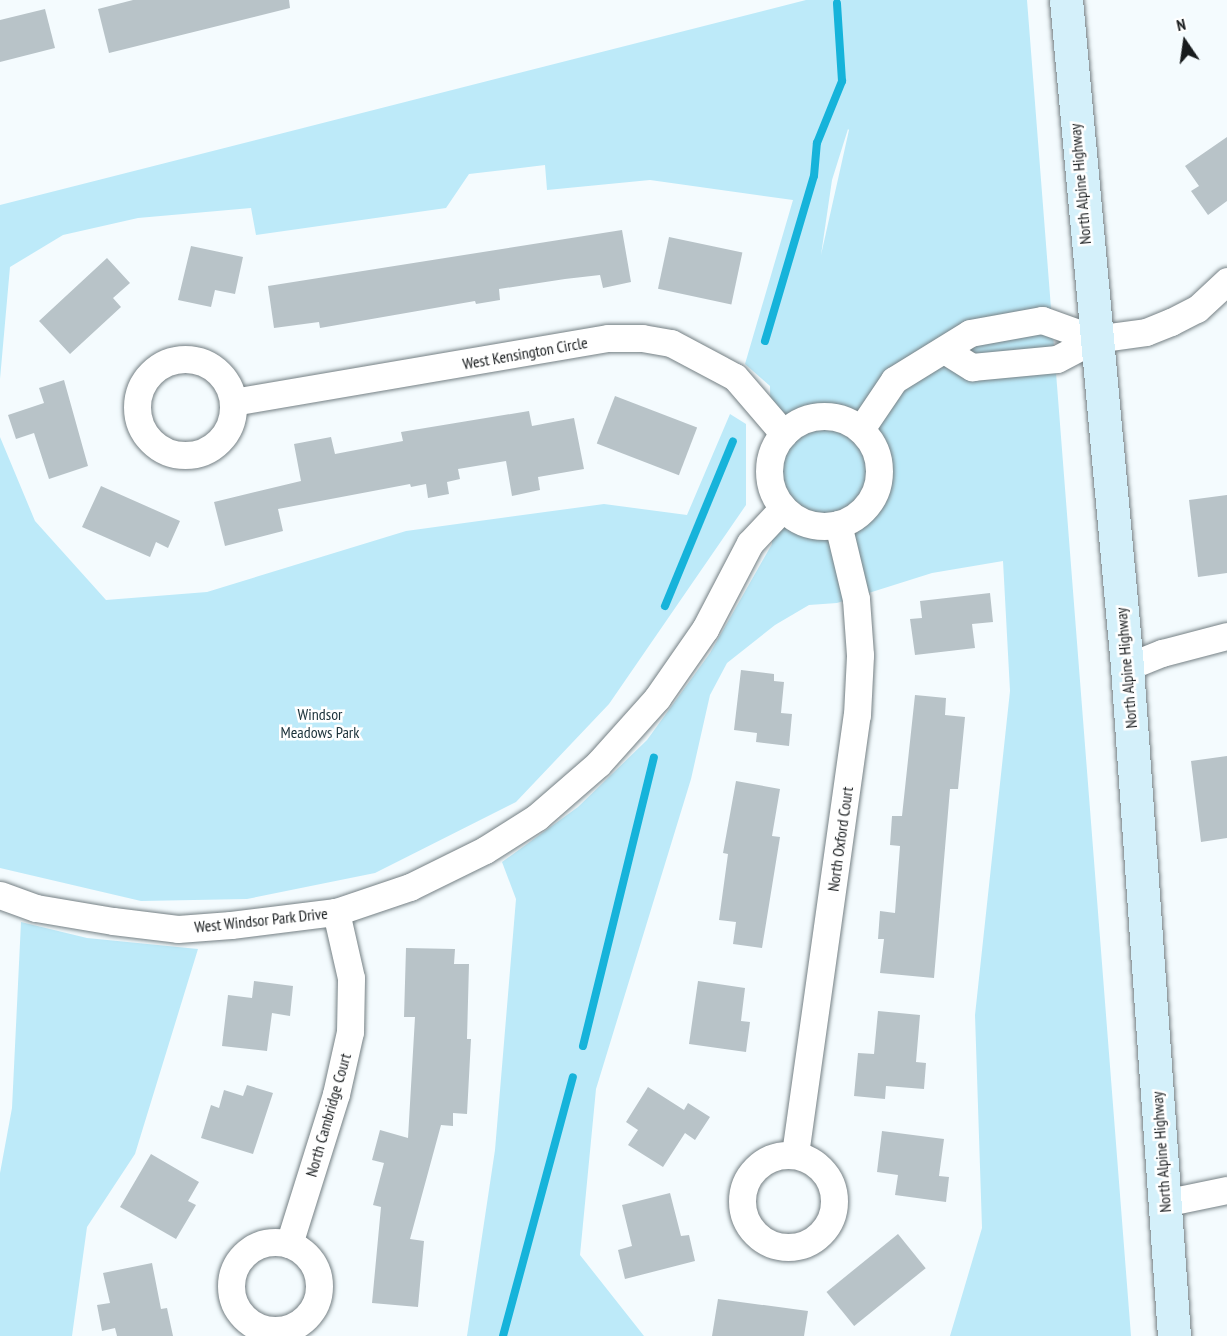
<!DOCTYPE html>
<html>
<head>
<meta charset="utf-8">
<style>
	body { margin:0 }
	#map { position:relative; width:1227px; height:1336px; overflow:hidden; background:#f4fbfe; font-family:"PT Sans Narrow",sans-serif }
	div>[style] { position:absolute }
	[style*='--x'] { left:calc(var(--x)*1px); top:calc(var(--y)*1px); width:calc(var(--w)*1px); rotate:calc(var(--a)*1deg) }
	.green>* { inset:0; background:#bdeaf9 }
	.stream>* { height:8px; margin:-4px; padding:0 4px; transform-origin:4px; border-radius:4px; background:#16b3da }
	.building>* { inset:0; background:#b8c3c8; transform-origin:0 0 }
	.roads { filter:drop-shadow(0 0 2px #758084) drop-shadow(0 0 2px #758084) }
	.minor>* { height:27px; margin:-13.5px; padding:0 13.5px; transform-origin:13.5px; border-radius:13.5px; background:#fff }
	.minor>.ring { margin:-13.5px; padding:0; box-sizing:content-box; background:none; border:27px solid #fff; border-radius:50% }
	.secondary>* { height:33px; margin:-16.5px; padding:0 16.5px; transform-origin:16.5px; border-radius:16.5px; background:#d4f0fa }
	span { translate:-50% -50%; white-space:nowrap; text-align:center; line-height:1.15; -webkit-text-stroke:5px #fff; paint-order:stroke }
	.street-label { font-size:16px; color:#171b1d }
	.park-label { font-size:16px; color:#1b323a }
	.north { position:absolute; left:1155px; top:12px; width:60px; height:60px; -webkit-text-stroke:4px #fff; paint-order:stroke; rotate:347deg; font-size:16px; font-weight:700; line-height:24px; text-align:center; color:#171b1d }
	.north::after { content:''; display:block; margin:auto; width:21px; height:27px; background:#171b1d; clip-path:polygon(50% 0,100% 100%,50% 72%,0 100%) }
</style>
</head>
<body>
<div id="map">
	<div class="green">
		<i style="clip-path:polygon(evenodd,806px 0,1027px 0,1131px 1336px,950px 1336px,982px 1228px,975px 1015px,1010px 691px,1003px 561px,932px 573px,837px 603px,809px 605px,775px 625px,727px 663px,710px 695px,691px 779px,596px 1089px,580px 1255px,644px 1336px,467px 1336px,495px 1150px,516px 899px,502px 862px,578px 807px,647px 740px,710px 653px,772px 544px,770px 386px,745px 364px,793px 200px,650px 180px,547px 190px,545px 165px,469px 174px,446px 208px,256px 235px,251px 208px,138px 218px,63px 235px,10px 267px,0 379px,0 205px,806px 0,848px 129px,849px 130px,821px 255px,832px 180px,848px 129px)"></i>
		<i style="clip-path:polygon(730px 414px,746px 424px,746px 505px,609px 704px,516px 802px,375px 873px,247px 899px,141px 901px,0 868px,0 437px,35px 521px,106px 600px,207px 592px,406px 531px,604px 504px,687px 515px)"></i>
		<i style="clip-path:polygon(21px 922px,87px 938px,198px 949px,135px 1154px,87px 1227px,72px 1336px,0 1336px,0 1173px,12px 1108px)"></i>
	</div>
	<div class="stream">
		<i style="--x:765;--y:341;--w:172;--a:-73.5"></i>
		<i style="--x:814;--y:176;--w:33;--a:-85"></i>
		<i style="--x:817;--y:143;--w:67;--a:-68"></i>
		<i style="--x:842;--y:81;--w:78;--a:-93.7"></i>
		<i style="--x:665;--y:606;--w:178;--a:-67.6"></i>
		<i style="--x:583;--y:1046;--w:297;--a:-76.2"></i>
		<i style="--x:503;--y:1336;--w:268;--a:-74.9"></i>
	</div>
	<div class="building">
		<i style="clip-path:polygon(133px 0,289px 0,290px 8px,109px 53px,98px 9px)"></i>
		<i style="clip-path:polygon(45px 9px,55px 48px,0 62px,0 20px)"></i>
		<i style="clip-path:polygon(1227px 137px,1227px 201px,1208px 215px,1191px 191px,1199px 186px,1185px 166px)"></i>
		<i style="clip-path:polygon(622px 230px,631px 282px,603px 288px,600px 275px,565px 279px,499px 289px,500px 300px,476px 304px,475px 301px,320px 328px,319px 322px,274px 328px,268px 286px)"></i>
		<i style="left:669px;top:237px;width:75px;height:53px;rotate:12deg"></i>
		<i style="clip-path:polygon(191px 246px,243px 257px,235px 294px,215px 290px,211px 307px,178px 300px)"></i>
		<i style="clip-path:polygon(107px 258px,130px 283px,113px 298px,121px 307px,70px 354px,39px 321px)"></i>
		<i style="clip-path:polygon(64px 380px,88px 466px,49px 479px,34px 433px,16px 439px,8px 415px,44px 403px,39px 388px)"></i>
		<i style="left:615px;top:396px;width:88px;height:51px;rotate:21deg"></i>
		<i style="clip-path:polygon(529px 411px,532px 426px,574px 418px,584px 469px,538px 477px,540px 490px,512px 496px,506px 461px,458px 469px,460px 479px,447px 482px,449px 494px,428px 498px,426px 484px,411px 487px,410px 484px,278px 509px,283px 531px,225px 546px,214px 502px,301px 481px,294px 444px,331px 437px,335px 454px,403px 441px,401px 432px)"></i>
		<i style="clip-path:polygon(101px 486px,180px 521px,168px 548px,156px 542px,150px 557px,82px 527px)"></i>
		<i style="clip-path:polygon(1227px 495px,1227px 573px,1198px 577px,1189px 500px)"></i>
		<i style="clip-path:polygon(990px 593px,993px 622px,972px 624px,975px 648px,915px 655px,910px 619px,922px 618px,920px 601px)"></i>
		<i style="clip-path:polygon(741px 670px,774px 674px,774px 681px,784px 682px,781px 713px,792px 714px,789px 746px,756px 742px,757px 733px,734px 730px)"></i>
		<i style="clip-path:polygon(915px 695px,946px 698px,945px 715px,965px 717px,958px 789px,950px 789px,934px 978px,880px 973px,884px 939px,878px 939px,880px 911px,895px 913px,900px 846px,890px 845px,892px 816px,902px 816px)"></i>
		<i style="clip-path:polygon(1227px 756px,1227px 838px,1201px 842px,1191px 761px)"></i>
		<i style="clip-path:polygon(736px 781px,780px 789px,772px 836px,780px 837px,762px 948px,733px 944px,736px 922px,719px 920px,728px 854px,723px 853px)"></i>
		<i style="clip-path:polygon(406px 948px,455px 949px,454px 964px,469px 964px,467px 1039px,471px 1039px,467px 1114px,453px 1113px,453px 1126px,441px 1125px,410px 1239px,424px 1241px,418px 1307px,372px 1303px,381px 1207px,373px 1205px,384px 1163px,372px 1160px,380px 1130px,408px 1138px,415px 1017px,404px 1017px)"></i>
		<i style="clip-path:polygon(254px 981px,293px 986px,290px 1016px,272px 1013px,267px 1051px,222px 1046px,228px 995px,252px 998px)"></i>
		<i style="clip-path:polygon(698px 981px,745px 988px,741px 1021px,750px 1022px,746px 1052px,689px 1044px)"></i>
		<i style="clip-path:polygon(878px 1011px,920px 1015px,916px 1062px,926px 1063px,924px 1089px,886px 1086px,885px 1099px,854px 1096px,858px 1053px,874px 1054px)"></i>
		<i style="clip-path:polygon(247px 1085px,273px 1093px,253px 1154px,201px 1138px,211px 1105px,219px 1108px,224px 1090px,243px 1096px)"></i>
		<i style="clip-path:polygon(648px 1087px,684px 1110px,688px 1103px,710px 1117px,695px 1140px,685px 1133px,663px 1167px,628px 1145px,638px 1130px,626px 1122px)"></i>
		<i style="clip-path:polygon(882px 1131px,944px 1139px,939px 1176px,949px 1177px,946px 1202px,895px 1195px,898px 1175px,877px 1172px)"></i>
		<i style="clip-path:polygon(151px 1154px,199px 1182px,188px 1201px,196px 1205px,176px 1239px,120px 1207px)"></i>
		<i style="clip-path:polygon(670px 1193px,681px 1236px,689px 1235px,695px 1261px,625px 1279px,618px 1250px,632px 1246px,622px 1205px)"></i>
		<i style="left:898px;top:1234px;width:44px;height:92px;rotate:51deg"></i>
		<i style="clip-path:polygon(152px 1263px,161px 1309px,167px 1308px,173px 1336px,117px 1336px,115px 1328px,102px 1331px,97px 1305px,110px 1303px,103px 1273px)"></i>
		<i style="clip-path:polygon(718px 1299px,808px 1311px,804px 1336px,712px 1336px)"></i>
	</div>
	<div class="roads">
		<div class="minor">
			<i style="--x:946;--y:351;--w:31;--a:32"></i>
			<i style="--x:972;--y:367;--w:85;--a:-5.4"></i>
			<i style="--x:1057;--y:359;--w:43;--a:-27.8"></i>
			<i style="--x:1095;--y:339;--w:51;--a:-7.8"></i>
			<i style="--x:1146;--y:332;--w:27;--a:-22"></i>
			<i style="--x:1171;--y:322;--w:29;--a:-27"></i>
			<i style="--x:1197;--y:309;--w:41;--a:-43"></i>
			<i class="ring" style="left:137px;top:359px;width:69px;height:69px"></i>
			<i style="--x:233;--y:402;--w:380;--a:-9.7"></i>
			<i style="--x:608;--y:338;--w:34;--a:0"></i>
			<i style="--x:642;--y:338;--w:29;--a:10"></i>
			<i style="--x:671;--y:343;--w:72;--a:28"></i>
			<i style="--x:735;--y:377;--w:75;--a:49.3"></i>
			<i class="ring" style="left:769px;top:416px;width:83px;height:83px"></i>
			<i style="--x:861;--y:429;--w:59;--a:-56"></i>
			<i style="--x:894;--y:380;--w:89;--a:-31.7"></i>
			<i style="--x:970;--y:333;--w:73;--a:-10.2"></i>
			<i style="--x:1042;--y:320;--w:56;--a:19.7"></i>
			<i style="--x:1127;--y:667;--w:38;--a:-22"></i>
			<i style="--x:1162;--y:653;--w:67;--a:-14.7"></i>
			<i style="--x:0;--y:895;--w:38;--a:20"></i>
			<i style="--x:36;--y:908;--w:78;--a:9.6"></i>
			<i style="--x:113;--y:921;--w:65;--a:7"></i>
			<i style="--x:178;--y:929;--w:53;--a:-4.3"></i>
			<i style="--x:231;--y:925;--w:106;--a:-7.1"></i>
			<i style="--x:336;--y:912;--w:78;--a:-18.7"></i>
			<i style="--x:410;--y:887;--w:84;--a:-26.3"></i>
			<i style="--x:485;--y:850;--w:62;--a:-32.4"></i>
			<i style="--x:537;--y:817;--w:81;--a:-41"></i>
			<i style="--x:598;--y:764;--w:89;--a:-48.2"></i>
			<i style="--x:657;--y:698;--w:84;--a:-55.2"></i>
			<i style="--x:705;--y:629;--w:97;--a:-62.4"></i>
			<i style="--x:750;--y:543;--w:48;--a:-46.7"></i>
			<i style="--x:795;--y:1154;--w:443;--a:-82"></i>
			<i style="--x:857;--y:715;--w:60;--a:-87.1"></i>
			<i style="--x:860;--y:655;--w:56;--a:-94.1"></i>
			<i style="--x:856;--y:599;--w:77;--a:-103.5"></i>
			<i class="ring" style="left:742px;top:1155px;width:65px;height:65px"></i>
			<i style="--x:1164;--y:1203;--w:64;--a:-11.7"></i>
			<i class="ring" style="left:231px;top:1242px;width:61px;height:61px"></i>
			<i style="--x:289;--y:1244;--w:157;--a:-72.6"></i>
			<i style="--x:336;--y:1094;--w:64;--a:-77.3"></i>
			<i style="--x:350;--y:1032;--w:54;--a:-88.9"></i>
			<i style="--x:351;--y:978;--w:68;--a:-102.8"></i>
		</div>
		<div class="secondary">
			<i style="--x:1066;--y:0;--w:670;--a:84.77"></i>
			<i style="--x:1127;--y:667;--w:671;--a:85.98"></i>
		</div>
	</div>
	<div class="street-label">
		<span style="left:1080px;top:184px;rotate:-95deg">North Alpine Highway</span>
		<span style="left:525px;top:353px;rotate:-10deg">West Kensington Circle</span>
		<span style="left:1126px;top:668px;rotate:-95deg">North Alpine Highway</span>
		<span style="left:840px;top:839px;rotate:-82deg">North Oxford Court</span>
		<span style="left:261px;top:920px;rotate:-6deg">West Windsor Park Drive</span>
		<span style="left:328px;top:1115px;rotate:-74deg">North Cambridge Court</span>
		<span style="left:1161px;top:1152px;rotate:-94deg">North Alpine Highway</span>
	</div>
	<div class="park-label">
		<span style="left:320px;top:723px">Windsor<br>Meadows Park</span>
	</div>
	<div class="north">N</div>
</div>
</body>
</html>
